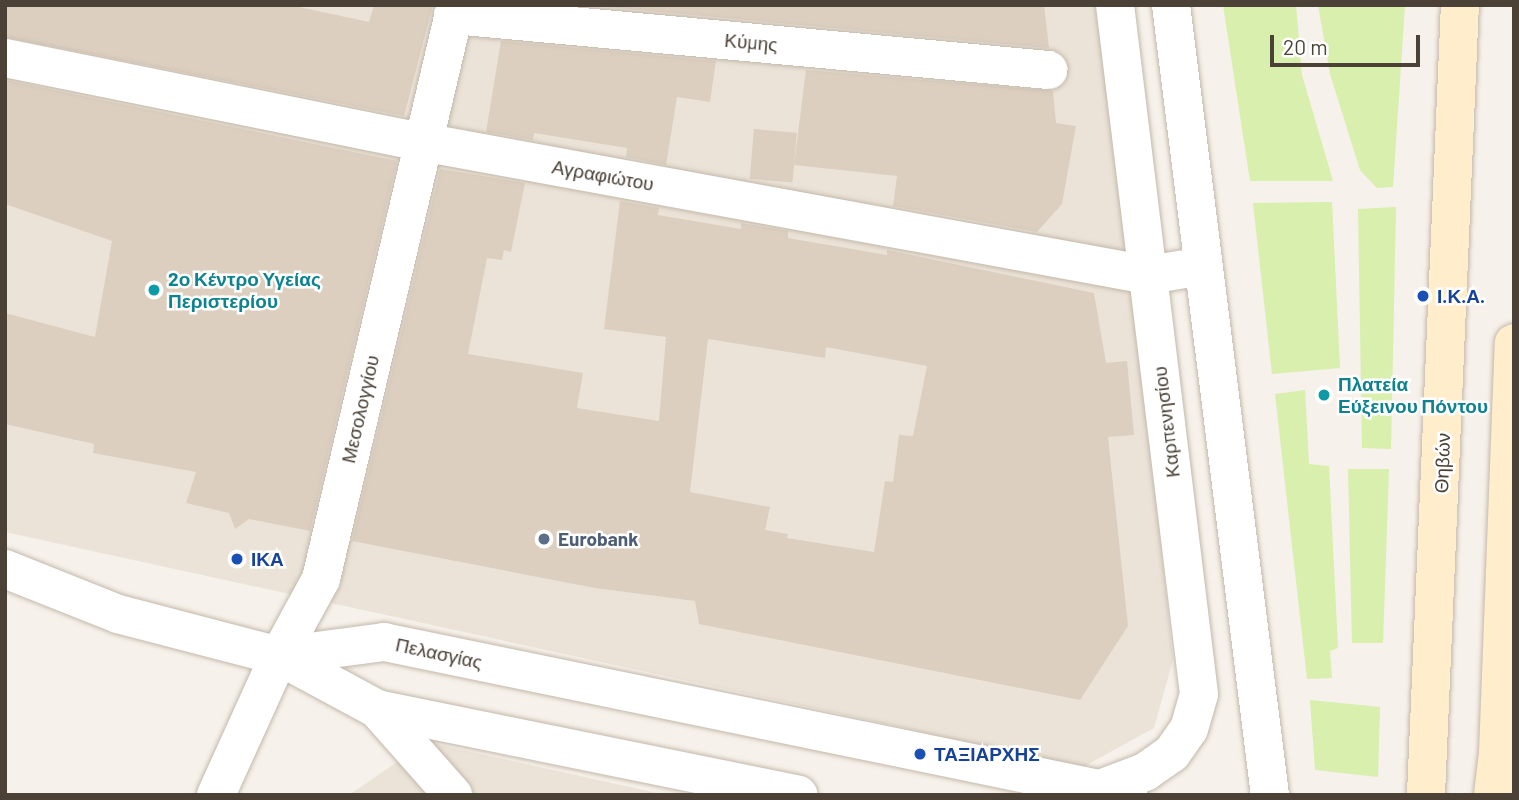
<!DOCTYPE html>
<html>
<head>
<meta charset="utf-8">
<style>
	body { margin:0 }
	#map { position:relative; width:1519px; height:800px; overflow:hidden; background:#f6f1ea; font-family:Barlow,sans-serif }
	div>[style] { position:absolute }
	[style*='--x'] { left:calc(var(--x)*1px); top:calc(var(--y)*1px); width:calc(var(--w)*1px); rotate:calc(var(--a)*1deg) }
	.residential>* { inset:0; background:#ebe3d7 }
	.green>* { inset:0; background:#d8efae }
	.building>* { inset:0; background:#dccfc0; transform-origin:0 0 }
	.roads { filter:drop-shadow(0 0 2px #c3b8ab) drop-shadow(0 0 2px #c3b8ab) }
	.minor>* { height:38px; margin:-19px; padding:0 19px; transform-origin:19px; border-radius:19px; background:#fff }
	.tertiary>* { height:38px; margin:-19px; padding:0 19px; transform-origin:19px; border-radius:19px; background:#fff }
	.secondary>* { height:38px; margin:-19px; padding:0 19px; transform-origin:19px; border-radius:19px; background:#ffedcb }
	.dots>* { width:19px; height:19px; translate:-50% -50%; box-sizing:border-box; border:4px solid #fff; border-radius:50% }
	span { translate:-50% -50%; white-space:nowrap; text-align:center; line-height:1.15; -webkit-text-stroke:5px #fff; paint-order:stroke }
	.street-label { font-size:19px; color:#4b4136 }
	.culture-label { font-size:19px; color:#0d838f; font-weight:700 }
	.left { translate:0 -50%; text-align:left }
	.transit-label { font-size:19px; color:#164399; font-weight:700 }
	.service-label { font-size:19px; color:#4e5e75; font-weight:700 }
	.frame { position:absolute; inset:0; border:7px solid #4b4136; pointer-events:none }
	.scale { position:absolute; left:1270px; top:35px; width:150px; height:32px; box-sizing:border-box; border:4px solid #4b4136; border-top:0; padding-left:9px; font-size:21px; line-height:24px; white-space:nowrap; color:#4b4136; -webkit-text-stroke:5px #fff; paint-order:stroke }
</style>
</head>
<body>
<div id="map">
	<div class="residential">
		<i style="clip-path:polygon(5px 5px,1099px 5px,1128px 230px,1173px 660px,1154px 728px,1083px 767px,5px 532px)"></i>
		<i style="clip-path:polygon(426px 742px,666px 795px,349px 795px)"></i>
	</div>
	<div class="green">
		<i style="clip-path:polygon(1223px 5px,1296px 5px,1302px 75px,1333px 181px,1250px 181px)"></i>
		<i style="clip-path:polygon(1318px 5px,1405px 5px,1393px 187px,1377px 188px,1360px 170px,1330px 74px)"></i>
		<i style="clip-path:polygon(1332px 202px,1340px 368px,1272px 374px,1253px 203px)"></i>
		<i style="clip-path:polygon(1396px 207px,1391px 449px,1362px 448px,1358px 209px)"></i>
		<i style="clip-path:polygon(1305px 390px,1309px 464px,1329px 466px,1338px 648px,1330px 651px,1332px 678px,1307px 679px,1275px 394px)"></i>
		<i style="clip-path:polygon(1348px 469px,1389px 469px,1383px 643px,1352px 643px)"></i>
		<i style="clip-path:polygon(1310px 700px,1380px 707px,1378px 777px,1315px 770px)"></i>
	</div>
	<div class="building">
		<i style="clip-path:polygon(5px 5px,290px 5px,369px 22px,374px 5px,433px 5px,404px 116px,5px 37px)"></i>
		<i style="clip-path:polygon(585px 5px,1044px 5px,1049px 48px)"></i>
		<i style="clip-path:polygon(501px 41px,716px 61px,710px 102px,677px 97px,666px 165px,626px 157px,627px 148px,534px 133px,533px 140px,486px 132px)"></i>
		<i style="clip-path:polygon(806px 70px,1053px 91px,1056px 123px,1076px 126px,1062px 204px,1037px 232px,893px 206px,897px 176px,794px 165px)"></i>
		<i style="clip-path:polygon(5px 80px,397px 161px,310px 531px,249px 519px,235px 529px,229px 513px,186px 503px,196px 472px,93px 453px,94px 444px,5px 424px,5px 313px,95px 337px,112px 241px,5px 204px)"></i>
		<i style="left:754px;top:129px;width:43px;height:50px;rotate:5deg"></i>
		<i style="clip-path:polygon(evenodd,440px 169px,525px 183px,511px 252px,504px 250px,502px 260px,487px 258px,468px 354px,583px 373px,577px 408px,659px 421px,666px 337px,604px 329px,620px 201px,659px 208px,658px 215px,741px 229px,741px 223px,788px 231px,788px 238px,887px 255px,887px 250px,1094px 293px,1106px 363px,1127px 361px,1134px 435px,1108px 437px,1128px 626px,1080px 700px,699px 624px,695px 601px,595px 588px,352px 541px,440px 169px,708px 339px,825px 358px,826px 347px,927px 366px,913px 436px,899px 435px,893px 482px,885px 481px,874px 552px,787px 538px,788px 534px,765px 530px,770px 507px,690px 492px,708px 339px)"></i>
	</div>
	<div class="roads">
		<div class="minor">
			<i style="--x:1171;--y:5;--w:796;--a:82.86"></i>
			<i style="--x:453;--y:15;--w:598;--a:5.28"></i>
			<i style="--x:5;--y:58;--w:425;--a:11.4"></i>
			<i style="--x:422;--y:142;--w:738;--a:10.38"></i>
			<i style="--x:1148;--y:275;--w:56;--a:-9.3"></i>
			<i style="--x:377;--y:709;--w:115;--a:48.5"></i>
			<i style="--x:1100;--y:789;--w:48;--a:-20.7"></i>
			<i style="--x:1145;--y:772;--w:33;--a:-35"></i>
			<i style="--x:1172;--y:753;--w:29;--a:-55"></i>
			<i style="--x:1189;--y:729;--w:36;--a:-74"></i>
			<i style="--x:1199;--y:694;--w:694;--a:-96.95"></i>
			<i style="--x:216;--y:795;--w:153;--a:-65.6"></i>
			<i style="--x:279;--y:656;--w:88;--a:-61.4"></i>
			<i style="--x:321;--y:579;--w:590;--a:-76.77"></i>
		</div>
		<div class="tertiary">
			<i style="--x:5;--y:569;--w:122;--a:21.7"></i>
			<i style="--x:118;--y:614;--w:166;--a:14.6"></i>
			<i style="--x:279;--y:656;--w:111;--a:28.4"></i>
			<i style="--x:377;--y:709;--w:430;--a:11.5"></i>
			<i style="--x:279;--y:656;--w:106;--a:-7.6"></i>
			<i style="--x:384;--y:642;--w:760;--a:11.62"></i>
		</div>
		<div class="secondary">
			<i style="--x:1426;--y:795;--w:791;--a:-87.54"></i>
			<i style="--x:1493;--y:795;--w:42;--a:-83.2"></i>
			<i style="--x:1498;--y:753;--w:410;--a:-87.8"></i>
		</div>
	</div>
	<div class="dots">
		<i style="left:154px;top:290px;background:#0f9aa8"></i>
		<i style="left:1423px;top:296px;background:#1a4fb4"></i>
		<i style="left:1324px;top:395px;background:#0f9aa8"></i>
		<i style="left:544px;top:539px;background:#5c6f8a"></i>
		<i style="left:237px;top:559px;background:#1a4fb4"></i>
		<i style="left:920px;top:754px;background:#1a4fb4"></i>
	</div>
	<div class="street-label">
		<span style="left:751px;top:42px;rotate:5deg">Κύμης</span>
		<span style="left:603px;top:175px;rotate:10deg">Αγραφιώτου</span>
		<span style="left:360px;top:409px;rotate:-77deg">Μεσολογγίου</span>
		<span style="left:1166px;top:422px;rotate:-97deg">Καρπενησίου</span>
		<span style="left:1442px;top:463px;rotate:-88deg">Θηβών</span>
		<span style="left:439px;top:653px;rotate:12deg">Πελασγίας</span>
	</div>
	<div class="culture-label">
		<span class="left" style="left:168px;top:290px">2ο Κέντρο Υγείας<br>Περιστερίου</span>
		<span class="left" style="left:1338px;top:395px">Πλατεία<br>Εύξεινου Πόντου</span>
	</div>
	<div class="transit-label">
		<span class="left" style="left:1437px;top:296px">Ι.Κ.Α.</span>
		<span class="left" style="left:251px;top:559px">ΙΚΑ</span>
		<span class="left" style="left:934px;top:754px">ΤΑΞΙΑΡΧΗΣ</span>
	</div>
	<div class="service-label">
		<span class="left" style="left:558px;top:539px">Eurobank</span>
	</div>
	<div class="frame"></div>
	<div class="scale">20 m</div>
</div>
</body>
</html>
